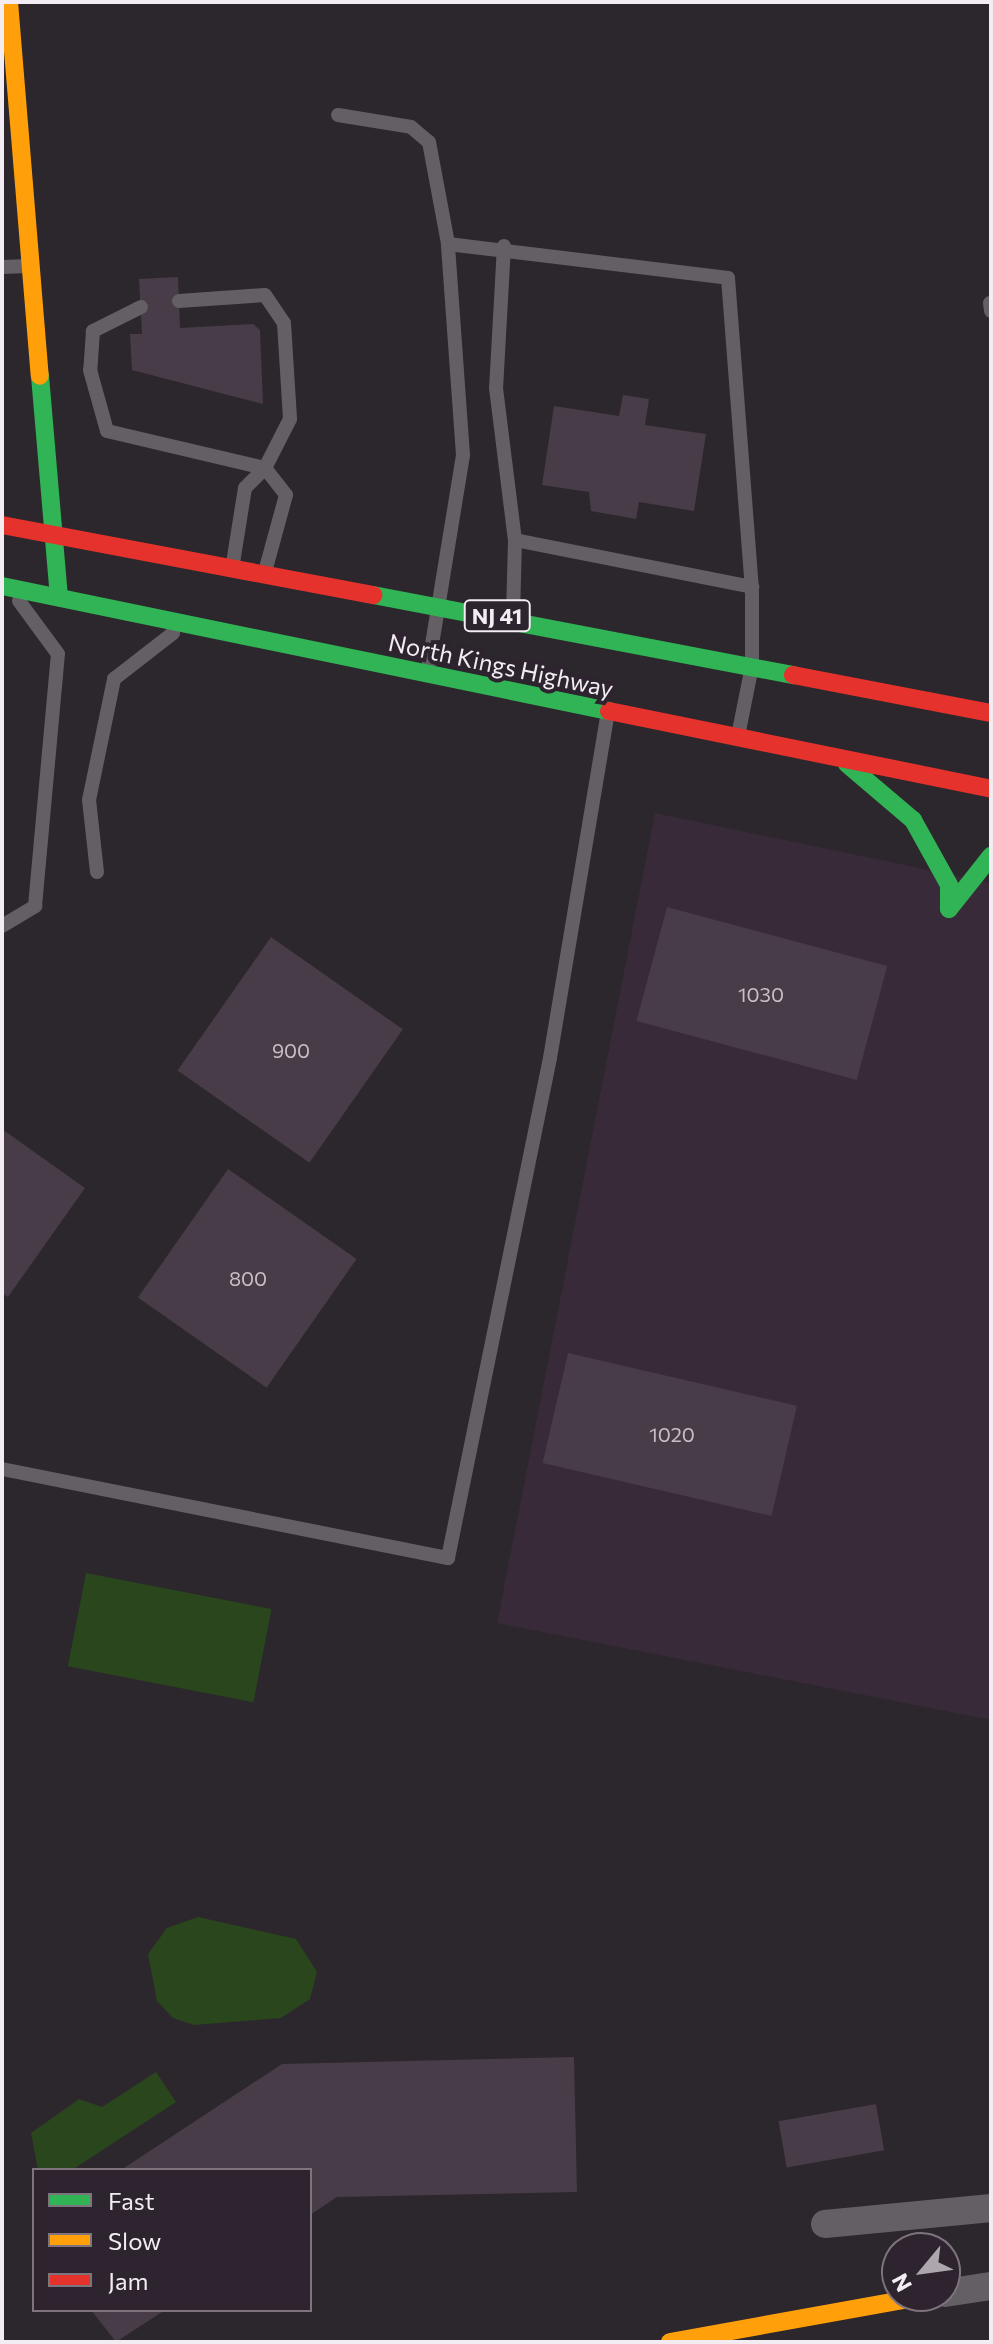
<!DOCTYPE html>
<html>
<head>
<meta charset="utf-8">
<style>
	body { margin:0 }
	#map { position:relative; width:993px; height:2344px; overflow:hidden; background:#2c272c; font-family:Commissioner,sans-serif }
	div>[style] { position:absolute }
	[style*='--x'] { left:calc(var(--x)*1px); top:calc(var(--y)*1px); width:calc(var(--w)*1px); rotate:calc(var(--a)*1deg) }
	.built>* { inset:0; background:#382a38 }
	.green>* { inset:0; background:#2a461d; transform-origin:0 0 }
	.building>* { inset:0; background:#473c47; transform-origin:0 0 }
	.lane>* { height:14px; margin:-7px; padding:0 7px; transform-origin:7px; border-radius:7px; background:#645f64 }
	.street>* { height:28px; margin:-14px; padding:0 14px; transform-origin:14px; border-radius:14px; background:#645f64 }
	.fast>* { height:18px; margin:-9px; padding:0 9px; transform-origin:9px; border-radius:9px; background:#30b455 }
	.slow>* { height:18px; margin:-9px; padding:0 9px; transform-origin:9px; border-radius:9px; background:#ff9f0a }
	.jam>* { height:18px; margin:-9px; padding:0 9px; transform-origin:9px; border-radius:9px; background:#e5322d }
	span { translate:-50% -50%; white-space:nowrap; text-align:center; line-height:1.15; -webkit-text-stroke:8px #2e242f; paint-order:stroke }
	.number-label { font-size:20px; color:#c8c0c8 }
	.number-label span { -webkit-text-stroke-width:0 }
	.shield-label span { padding:2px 6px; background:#2e242f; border:2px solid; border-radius:6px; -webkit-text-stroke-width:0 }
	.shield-label { font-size:22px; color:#f3ecf3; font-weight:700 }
	.street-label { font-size:24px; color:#f3ecf3 }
	.frame { position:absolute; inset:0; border:4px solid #f3ecf3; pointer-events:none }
	.legend { position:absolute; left:32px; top:2168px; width:280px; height:144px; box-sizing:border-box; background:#2e242f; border:2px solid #7d747d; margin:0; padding:10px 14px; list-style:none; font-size:24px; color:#f3ecf3 }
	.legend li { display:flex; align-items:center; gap:16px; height:40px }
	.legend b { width:40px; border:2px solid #7d747d }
	.north { position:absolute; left:881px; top:2232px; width:80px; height:80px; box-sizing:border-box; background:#2e242f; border:2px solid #7d747d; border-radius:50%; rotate:241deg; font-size:22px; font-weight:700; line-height:32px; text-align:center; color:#f3ecf3 }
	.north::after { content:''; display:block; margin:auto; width:28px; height:36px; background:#ada7ad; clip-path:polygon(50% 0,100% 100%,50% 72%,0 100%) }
</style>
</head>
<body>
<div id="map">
	<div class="built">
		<i style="clip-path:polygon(655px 813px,991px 883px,991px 1720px,497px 1623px)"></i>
	</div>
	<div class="green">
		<i style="left:86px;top:1573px;width:189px;height:95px;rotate:11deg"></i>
		<i style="clip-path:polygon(198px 1917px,296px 1939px,317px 1972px,310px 1999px,281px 2018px,194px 2025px,173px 2018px,157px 2001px,148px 1954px,167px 1928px)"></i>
		<i style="clip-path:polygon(156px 2072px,176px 2102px,72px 2170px,38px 2170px,31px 2133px,79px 2099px,102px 2107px)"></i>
	</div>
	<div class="building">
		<i style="clip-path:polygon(178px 277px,180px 328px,253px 324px,260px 330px,263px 404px,132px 370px,130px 334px,142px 334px,139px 279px)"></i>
		<i style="clip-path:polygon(623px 395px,649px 399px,645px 425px,706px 434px,694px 511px,639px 502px,636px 519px,591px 511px,589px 492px,542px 485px,554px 406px,619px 416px)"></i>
		<i style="left:667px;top:907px;width:228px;height:118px;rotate:15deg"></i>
		<i style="left:271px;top:937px;width:161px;height:163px;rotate:35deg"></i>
		<i style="clip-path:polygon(2px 1129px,85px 1188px,8px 1297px,2px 1293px)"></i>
		<i style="left:228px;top:1169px;width:157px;height:157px;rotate:35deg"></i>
		<i style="left:568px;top:1353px;width:235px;height:113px;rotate:13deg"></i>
		<i style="clip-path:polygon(574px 2057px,577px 2192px,337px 2197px,310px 2215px,310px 2170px,121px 2170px,282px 2064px)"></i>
		<i style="left:876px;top:2104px;width:47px;height:99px;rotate:80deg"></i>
		<i style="clip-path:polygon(91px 2310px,165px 2310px,116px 2342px)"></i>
	</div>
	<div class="lane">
		<i style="--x:338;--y:115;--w:74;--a:9.3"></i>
		<i style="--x:411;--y:127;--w:23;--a:40"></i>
		<i style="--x:429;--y:142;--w:104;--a:79.4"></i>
		<i style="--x:504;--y:246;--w:142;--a:93.2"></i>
		<i style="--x:496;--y:388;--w:153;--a:82.9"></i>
		<i style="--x:515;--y:540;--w:79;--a:91.5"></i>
		<i style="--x:2;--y:267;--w:27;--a:-2"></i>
		<i style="--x:179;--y:301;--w:86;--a:-4"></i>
		<i style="--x:265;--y:295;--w:34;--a:56"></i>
		<i style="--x:284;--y:323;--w:96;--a:86.4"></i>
		<i style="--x:290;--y:419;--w:55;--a:117"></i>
		<i style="--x:265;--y:468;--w:28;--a:135"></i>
		<i style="--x:245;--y:488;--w:76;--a:99.1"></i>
		<i style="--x:990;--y:303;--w:8;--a:83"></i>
		<i style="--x:141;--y:307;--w:54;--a:153.4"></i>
		<i style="--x:93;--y:331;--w:39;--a:94"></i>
		<i style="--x:90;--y:370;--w:63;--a:74.4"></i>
		<i style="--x:107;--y:431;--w:162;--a:13.2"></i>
		<i style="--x:265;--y:468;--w:34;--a:52"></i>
		<i style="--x:286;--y:495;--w:80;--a:105.3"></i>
		<i style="--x:515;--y:540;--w:242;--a:11.2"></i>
		<i style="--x:428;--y:669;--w:217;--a:-80.7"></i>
		<i style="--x:463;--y:455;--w:212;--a:-94.1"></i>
		<i style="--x:448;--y:244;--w:282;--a:6.9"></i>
		<i style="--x:728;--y:278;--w:310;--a:85.6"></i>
		<i style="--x:752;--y:587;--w:79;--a:90"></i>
		<i style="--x:752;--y:666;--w:66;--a:101.3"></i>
		<i style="--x:97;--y:872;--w:72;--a:-96.3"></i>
		<i style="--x:89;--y:800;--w:124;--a:-78.3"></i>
		<i style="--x:114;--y:679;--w:75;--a:-37.9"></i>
		<i style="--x:2;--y:926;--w:39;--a:-31"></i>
		<i style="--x:35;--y:906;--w:253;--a:-84.8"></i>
		<i style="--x:58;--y:654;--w:66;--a:-126.3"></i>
		<i style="--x:2;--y:1469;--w:455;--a:11.3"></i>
		<i style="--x:448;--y:1558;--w:510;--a:-78.47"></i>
		<i style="--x:550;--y:1058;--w:350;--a:-80.5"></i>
	</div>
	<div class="street">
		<i style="--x:825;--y:2224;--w:167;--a:-5.5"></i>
		<i style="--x:945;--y:2293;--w:47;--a:-8.7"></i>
	</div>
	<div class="fast">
		<i style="--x:40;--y:376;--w:222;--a:85.1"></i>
		<i style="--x:2;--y:586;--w:620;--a:11.64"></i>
		<i style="--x:373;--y:595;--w:428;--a:10.8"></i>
		<i style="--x:847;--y:764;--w:87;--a:40.3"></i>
		<i style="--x:913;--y:820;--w:74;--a:61"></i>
		<i style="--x:949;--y:885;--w:24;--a:90"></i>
		<i style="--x:949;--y:909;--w:68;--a:-51.6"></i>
	</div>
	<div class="slow">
		<i style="--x:9;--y:2;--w:375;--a:85.3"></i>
		<i style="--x:670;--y:2342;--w:260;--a:-10.2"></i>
	</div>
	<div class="jam">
		<i style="--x:2;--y:525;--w:378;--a:10.7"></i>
		<i style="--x:793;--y:675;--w:202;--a:10.9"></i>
		<i style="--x:609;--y:711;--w:390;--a:11.5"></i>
	</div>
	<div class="number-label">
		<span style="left:761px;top:994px">1030</span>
		<span style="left:291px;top:1050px">900</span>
		<span style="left:248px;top:1278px">800</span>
		<span style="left:672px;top:1434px">1020</span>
	</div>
	<div class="shield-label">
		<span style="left:497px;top:616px">NJ 41</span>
	</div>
	<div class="street-label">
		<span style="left:501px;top:665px;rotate:12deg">North Kings Highway</span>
	</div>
	<div class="frame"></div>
	<ul class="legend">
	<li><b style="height:10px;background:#30b455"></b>Fast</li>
	<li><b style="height:10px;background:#ff9f0a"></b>Slow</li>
	<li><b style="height:10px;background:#e5322d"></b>Jam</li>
	</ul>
	<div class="north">N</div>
</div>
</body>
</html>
